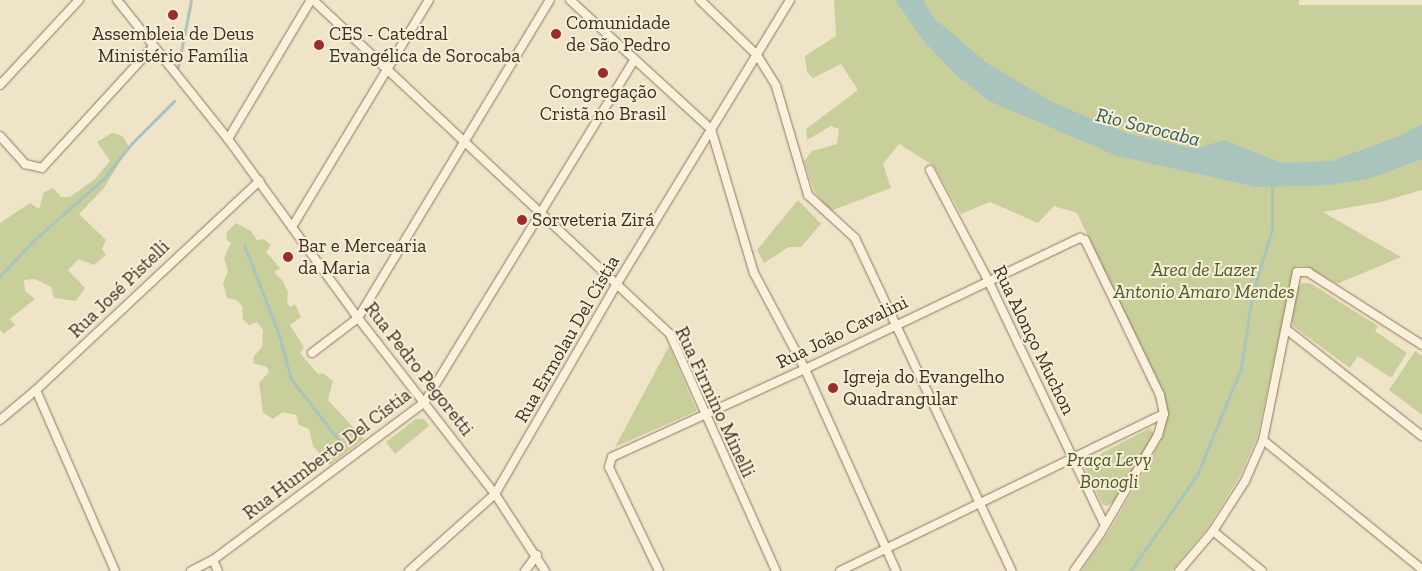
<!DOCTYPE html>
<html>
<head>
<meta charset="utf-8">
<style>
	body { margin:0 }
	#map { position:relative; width:1422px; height:571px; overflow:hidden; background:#f0e4c8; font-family:"Zilla Slab",serif }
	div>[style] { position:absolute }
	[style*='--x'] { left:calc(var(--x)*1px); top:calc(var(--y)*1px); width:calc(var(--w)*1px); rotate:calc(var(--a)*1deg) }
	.green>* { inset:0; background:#c9cf9b }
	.water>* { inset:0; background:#a9c4bc }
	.stream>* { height:3px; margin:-1.5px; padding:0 1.5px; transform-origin:1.5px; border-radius:1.5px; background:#a9c4bc }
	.roads { filter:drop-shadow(0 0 1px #8d765c) drop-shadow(0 0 1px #8d765c) }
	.minor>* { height:8px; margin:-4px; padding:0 4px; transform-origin:4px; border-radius:4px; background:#faf1dc }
	.dots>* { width:14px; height:14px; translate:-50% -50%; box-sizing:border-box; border:2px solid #f7eed8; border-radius:50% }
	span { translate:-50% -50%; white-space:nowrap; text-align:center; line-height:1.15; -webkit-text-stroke:4px #f7eed8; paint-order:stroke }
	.poi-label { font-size:19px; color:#3d2e20 }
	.left { translate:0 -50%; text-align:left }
	.park-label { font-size:19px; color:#4d5a26; font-style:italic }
	.street-label { font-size:19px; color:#3d2e20 }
	.water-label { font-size:20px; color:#2f5d5a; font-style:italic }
</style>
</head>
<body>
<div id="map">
	<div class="green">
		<i style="clip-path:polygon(834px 0,1299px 0,1299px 5px,1422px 5px,1422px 190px,1381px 202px,1323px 212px,1401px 257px,1337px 284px,1306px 266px,1297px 266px,1293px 272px,1257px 438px,1240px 476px,1209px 526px,1172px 571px,1081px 571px,1108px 533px,1150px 461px,1163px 436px,1167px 414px,1163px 394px,1077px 213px,1054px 206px,1038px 223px,990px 202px,961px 214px,934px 166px,899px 144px,883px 164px,891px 188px,830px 211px,814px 191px,804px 161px,812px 151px,837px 144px,839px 129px,831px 126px,807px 140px,806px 129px,858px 90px,841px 64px,813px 78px,807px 72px,805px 56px,836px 36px)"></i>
		<i style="clip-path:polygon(112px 133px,123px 136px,129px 147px,104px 188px,79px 214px,106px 240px,102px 249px,106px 255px,94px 265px,79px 259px,68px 270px,85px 288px,76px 301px,54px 298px,51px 287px,35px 279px,24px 280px,25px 291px,35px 299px,10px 319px,15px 325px,4px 334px,0 330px,0 223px,30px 203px,39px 209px,44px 192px,53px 188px,61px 197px,70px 197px,95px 179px,110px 161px,97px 142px)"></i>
		<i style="clip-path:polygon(798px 200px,821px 224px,801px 247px,789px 247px,764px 263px,757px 250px)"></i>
		<i style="clip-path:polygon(236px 223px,251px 231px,257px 240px,264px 239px,271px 245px,266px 252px,280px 268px,274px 272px,283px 281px,288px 293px,287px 303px,290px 307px,295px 304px,301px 317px,290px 325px,304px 347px,300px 353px,318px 374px,323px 373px,333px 381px,328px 400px,364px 439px,330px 465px,313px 446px,309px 429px,299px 425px,296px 415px,282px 412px,273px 419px,263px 413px,259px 383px,269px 372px,267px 367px,253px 363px,254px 356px,262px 347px,263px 330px,257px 322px,249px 325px,243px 319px,242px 306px,236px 300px,227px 298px,223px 283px,228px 271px,224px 258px,231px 243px,226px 239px,227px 232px)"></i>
		<i style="clip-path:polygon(1303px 283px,1310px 283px,1378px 326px,1375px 331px,1407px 353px,1391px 378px,1358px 356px,1350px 368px,1294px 327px,1290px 318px,1297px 288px)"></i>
		<i style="clip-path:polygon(669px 346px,697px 411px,615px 447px)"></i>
		<i style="clip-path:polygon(1415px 351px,1422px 356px,1422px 415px,1389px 390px)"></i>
		<i style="clip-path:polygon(416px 419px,424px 419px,429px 426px,395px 454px,386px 442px)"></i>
		<i style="clip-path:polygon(1150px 428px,1154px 434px,1115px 502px,1106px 506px,1102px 504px,1083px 463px)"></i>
	</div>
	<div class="water">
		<i style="clip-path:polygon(895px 0,923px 0,934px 18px,987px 63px,1052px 102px,1126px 133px,1195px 149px,1224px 140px,1282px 163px,1331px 161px,1400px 136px,1422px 124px,1422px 159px,1371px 178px,1331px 185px,1256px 187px,1117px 156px,989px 101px,955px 74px,923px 40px)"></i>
	</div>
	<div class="stream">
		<i style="--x:178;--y:67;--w:68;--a:-79"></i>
		<i style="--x:244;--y:245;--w:97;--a:68.7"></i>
		<i style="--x:279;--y:335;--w:46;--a:74.7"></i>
		<i style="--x:291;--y:379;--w:81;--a:52"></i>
		<i style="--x:0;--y:276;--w:48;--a:-46.7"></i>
		<i style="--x:33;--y:241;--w:95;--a:-41.6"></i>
		<i style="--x:104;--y:178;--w:43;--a:-51.5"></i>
		<i style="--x:131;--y:144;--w:61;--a:-45"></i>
		<i style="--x:1130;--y:571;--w:117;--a:-55.1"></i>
		<i style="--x:1197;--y:475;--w:116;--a:-67.6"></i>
		<i style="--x:1241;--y:368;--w:74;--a:-81.4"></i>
		<i style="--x:1252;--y:295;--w:69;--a:-73.1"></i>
		<i style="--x:1272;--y:229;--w:46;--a:-90"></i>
	</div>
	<div class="roads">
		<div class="minor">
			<i style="--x:117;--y:0;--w:178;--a:51.4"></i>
			<i style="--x:228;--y:139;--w:221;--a:54"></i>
			<i style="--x:358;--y:318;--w:223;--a:52.1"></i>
			<i style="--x:495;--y:494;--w:92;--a:57"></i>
			<i style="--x:313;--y:0;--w:489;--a:43.1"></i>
			<i style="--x:670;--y:334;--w:260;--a:65.9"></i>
			<i style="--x:570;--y:0;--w:191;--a:42.5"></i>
			<i style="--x:711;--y:129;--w:150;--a:73.4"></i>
			<i style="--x:754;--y:273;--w:109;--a:62"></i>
			<i style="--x:805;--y:369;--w:222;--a:65.7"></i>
			<i style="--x:700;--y:0;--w:79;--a:44"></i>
			<i style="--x:757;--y:55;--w:36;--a:58"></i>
			<i style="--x:776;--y:86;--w:114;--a:73.6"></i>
			<i style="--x:808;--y:195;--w:64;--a:42.5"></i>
			<i style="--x:855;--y:238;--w:368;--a:64.8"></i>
			<i style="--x:0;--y:85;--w:116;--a:-47.1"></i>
			<i style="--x:0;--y:136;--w:38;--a:48"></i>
			<i style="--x:25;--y:164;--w:17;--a:13"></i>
			<i style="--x:42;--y:168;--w:164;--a:-47.5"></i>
			<i style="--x:228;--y:139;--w:162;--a:-59.2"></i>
			<i style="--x:930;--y:170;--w:120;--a:62.2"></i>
			<i style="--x:986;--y:276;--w:276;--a:64.5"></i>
			<i style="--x:292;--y:227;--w:265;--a:-58.9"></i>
			<i style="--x:1286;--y:329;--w:173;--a:38.2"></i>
			<i style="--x:312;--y:353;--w:58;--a:-37.3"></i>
			<i style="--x:358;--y:318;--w:371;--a:-58.9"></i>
			<i style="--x:36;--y:390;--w:197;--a:66.4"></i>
			<i style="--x:0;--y:420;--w:47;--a:-39.8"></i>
			<i style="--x:36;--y:390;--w:306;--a:-43.1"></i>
			<i style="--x:1263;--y:440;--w:205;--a:39.1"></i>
			<i style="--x:1213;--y:531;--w:63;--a:39.2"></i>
			<i style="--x:213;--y:560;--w:12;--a:66"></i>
			<i style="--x:191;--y:571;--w:25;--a:-27"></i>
			<i style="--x:213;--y:560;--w:263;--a:-36.7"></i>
			<i style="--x:424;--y:403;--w:402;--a:-58.5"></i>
			<i style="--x:409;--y:571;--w:115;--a:-41.8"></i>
			<i style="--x:495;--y:494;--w:245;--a:-59.9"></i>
			<i style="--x:618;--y:282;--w:330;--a:-58.6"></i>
			<i style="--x:525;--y:571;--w:20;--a:-53"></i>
			<i style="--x:659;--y:571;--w:115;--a:-115.7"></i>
			<i style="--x:609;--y:467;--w:10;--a:-73"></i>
			<i style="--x:612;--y:457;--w:212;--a:-24.5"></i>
			<i style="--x:805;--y:369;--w:305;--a:-25.5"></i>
			<i style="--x:1080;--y:238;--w:5;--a:22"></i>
			<i style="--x:1085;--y:240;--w:172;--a:64.2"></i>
			<i style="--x:1160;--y:395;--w:19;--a:78"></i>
			<i style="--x:1164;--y:414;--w:22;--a:106"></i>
			<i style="--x:1158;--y:435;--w:115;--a:120.4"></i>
			<i style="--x:1100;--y:534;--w:45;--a:125.1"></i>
			<i style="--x:840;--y:571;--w:360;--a:-25.9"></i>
			<i style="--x:1179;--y:571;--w:52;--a:-49.6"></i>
			<i style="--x:1213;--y:531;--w:59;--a:-57.4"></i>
			<i style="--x:1245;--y:481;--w:45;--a:-66.3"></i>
			<i style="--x:1263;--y:440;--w:171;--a:-78.6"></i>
			<i style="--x:1297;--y:272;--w:11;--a:0"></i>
			<i style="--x:1308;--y:272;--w:135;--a:32.6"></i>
		</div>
	</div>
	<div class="dots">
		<i style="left:173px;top:15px;background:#9e2a2b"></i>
		<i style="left:556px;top:34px;background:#9e2a2b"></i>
		<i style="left:319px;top:45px;background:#9e2a2b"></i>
		<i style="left:603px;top:73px;background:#9e2a2b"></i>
		<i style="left:522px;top:220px;background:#9e2a2b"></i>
		<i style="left:288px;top:257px;background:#9e2a2b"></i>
		<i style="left:833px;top:388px;background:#9e2a2b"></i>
	</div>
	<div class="poi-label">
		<span class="left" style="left:566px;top:34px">Comunidade<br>de São Pedro</span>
		<span style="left:173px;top:45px">Assembleia de Deus<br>Ministério Família</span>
		<span class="left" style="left:329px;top:45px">CES - Catedral<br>Evangélica de Sorocaba</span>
		<span style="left:603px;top:103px">Congregação<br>Cristã no Brasil</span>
		<span class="left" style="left:532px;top:220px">Sorveteria Zirá</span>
		<span class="left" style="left:298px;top:257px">Bar e Mercearia<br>da Maria</span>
		<span class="left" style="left:843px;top:388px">Igreja do Evangelho<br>Quadrangular</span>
	</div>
	<div class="park-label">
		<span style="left:1204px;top:281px">Area de Lazer<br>Antonio Amaro Mendes</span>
		<span style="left:1109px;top:471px">Praça Levy<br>Bonogli</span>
	</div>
	<div class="street-label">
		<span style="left:119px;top:289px;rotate:-44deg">Rua José Pistelli</span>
		<span style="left:842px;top:332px;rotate:-26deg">Rua João Cavalini</span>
		<span style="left:567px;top:339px;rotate:-60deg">Rua Ermolau Del Cístia</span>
		<span style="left:1034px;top:340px;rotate:64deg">Rua Alonço Muchon</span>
		<span style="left:419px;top:369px;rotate:52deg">Rua Pedro Pegoretti</span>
		<span style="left:715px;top:402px;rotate:65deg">Rua Firmino Minelli</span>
		<span style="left:327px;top:454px;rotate:-37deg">Rua Humberto Del Cístia</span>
	</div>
	<div class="water-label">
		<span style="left:1148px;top:127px;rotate:14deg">Rio Sorocaba</span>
	</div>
</div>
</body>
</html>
